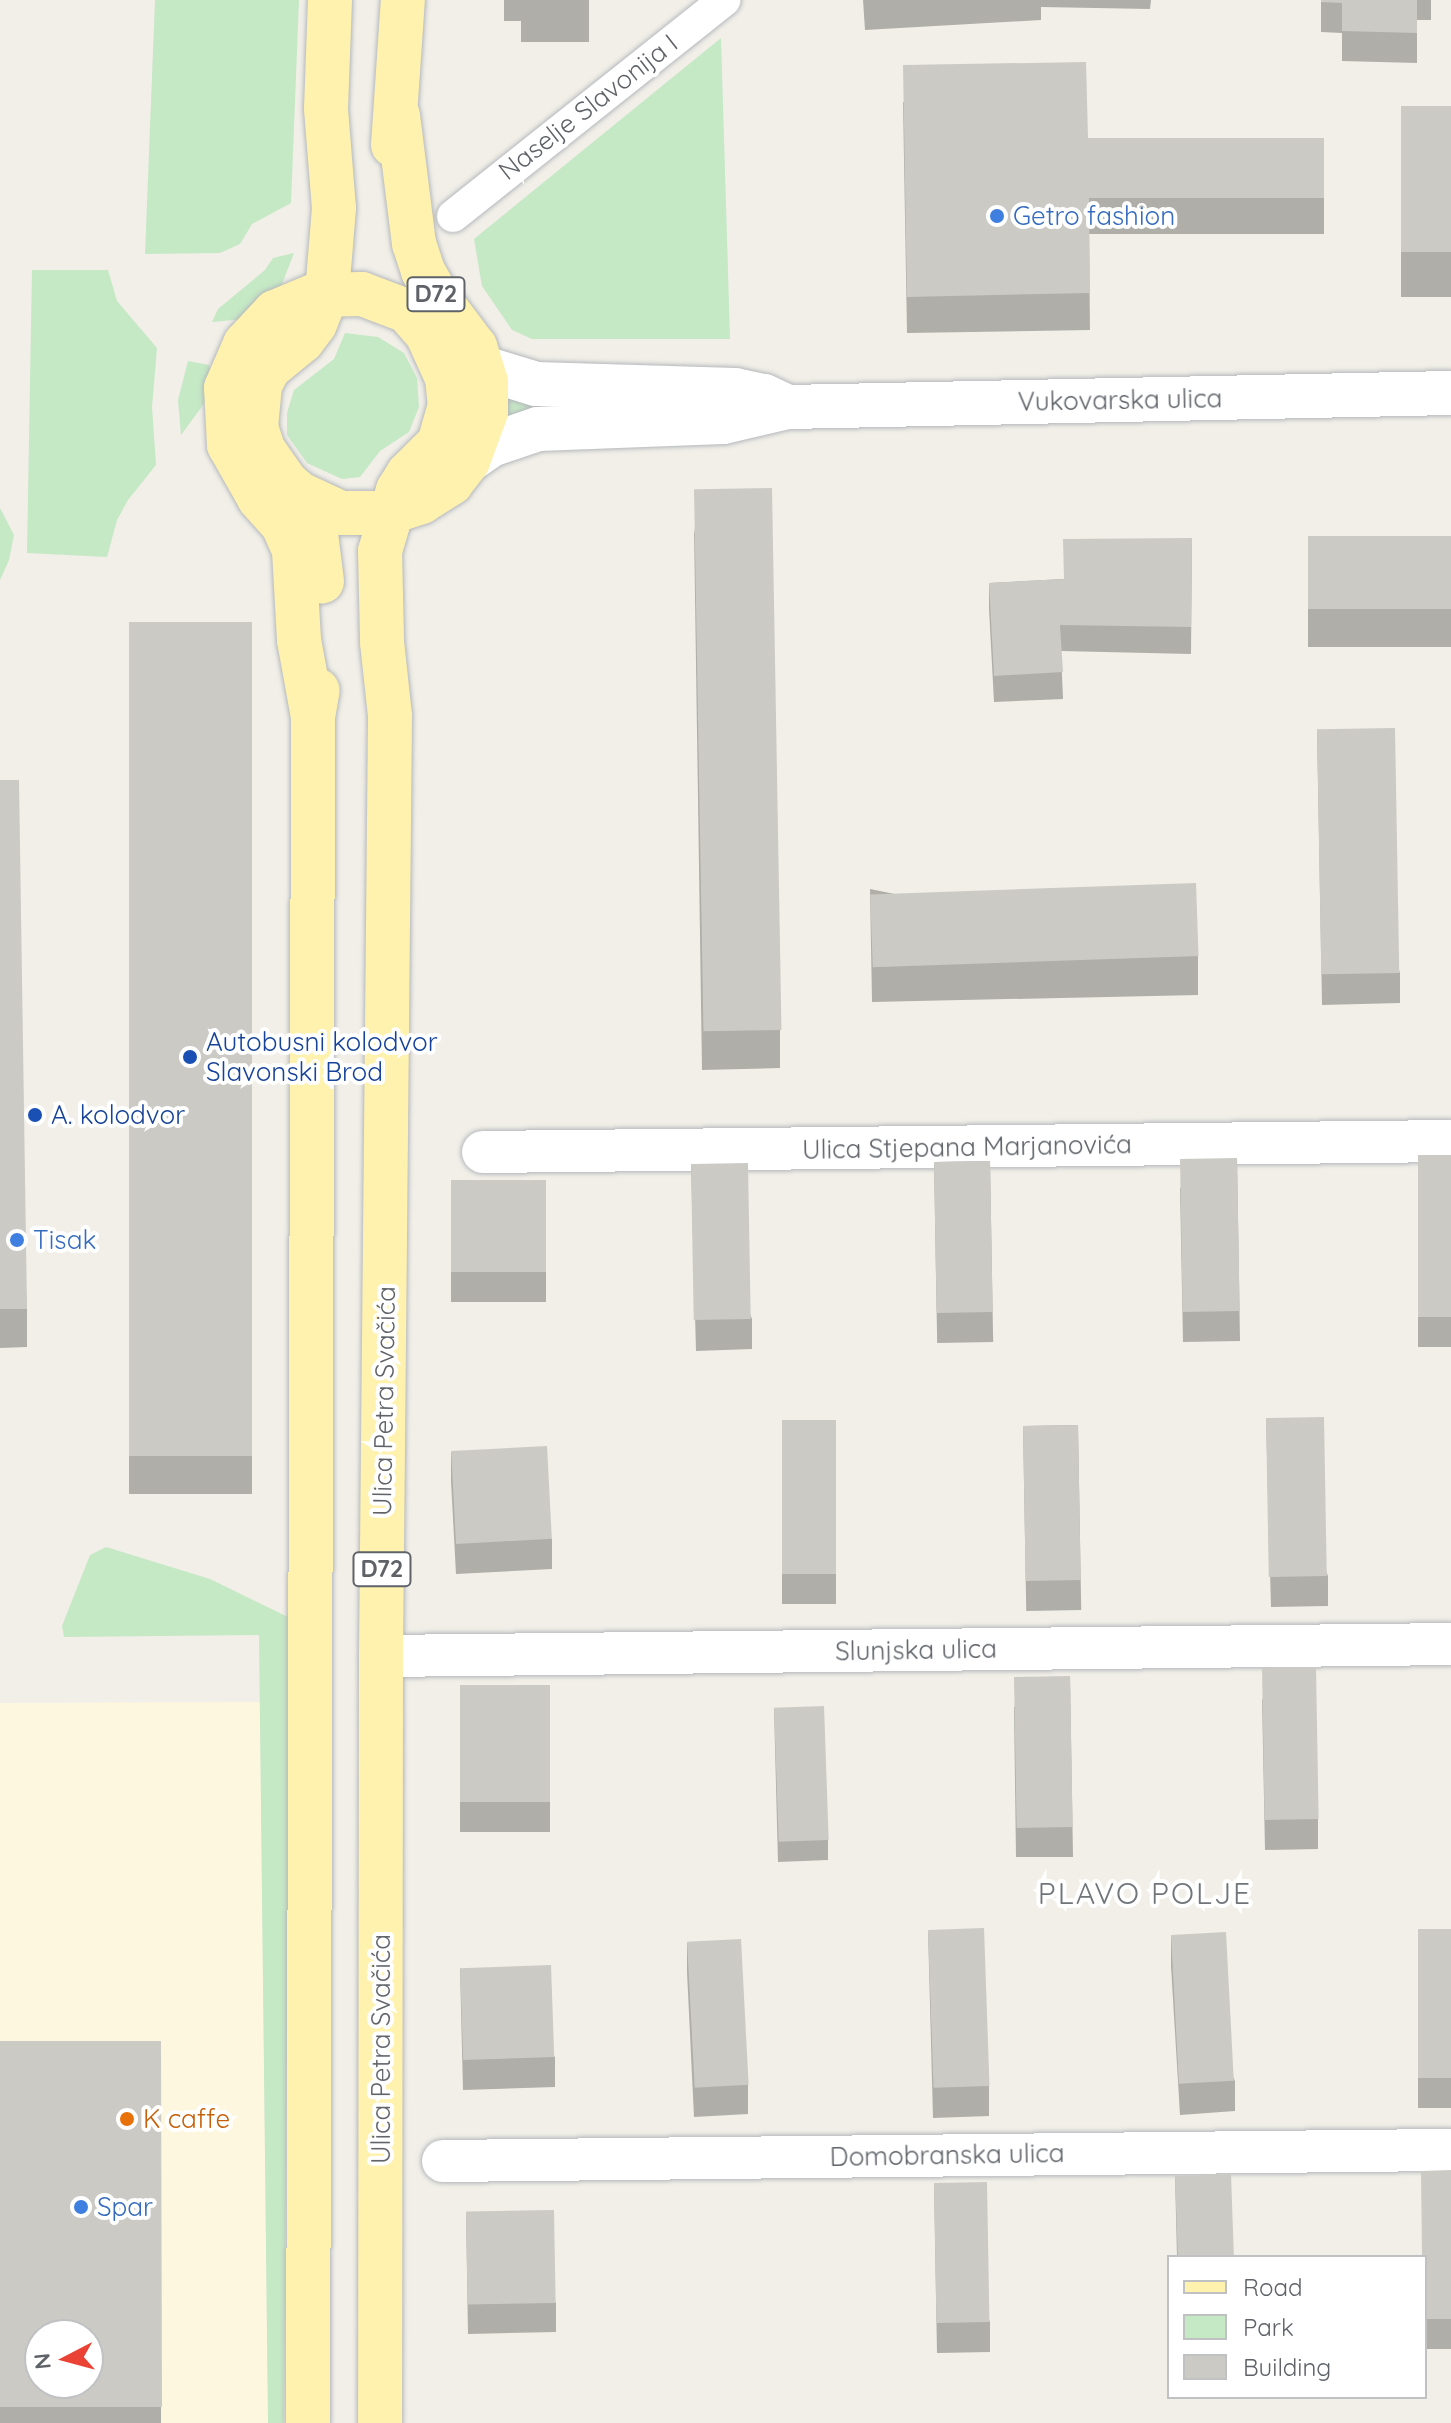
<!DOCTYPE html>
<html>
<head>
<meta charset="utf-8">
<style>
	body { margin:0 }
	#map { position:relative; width:1451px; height:2423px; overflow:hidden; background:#f1efe8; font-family:Quicksand,sans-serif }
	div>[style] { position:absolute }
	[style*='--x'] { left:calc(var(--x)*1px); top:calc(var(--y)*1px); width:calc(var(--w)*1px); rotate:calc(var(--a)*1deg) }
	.commercial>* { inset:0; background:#fef7e0 }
	.green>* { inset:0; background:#c5e8c5 }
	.roads { filter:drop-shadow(0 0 2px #b5b8bc) drop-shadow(0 0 2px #b5b8bc) }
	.pedestrian>* { height:32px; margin:-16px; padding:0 16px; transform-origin:16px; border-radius:16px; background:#fff }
	.minor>* { height:42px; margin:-21px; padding:0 21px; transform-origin:21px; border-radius:21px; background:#fff }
	.secondary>* { height:44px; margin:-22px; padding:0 22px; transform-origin:22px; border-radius:22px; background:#fff }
	.primary>* { height:44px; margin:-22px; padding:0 22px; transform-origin:22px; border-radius:22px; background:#fff2af }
	.wall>* { inset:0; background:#afaea9; transform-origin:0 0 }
	.building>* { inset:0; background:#cccac5; transform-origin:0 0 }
	.dots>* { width:22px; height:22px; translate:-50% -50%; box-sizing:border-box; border:4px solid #fff; border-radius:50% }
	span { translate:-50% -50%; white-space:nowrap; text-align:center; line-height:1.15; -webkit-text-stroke:8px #fff; paint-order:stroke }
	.shield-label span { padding:2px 6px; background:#fff; border:2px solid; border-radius:6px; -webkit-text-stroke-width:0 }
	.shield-label { font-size:24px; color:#5f6368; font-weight:700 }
	.street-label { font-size:26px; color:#5f6368 }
	.shop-label { font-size:26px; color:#366cbe }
	.left { translate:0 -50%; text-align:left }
	.transit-label { font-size:26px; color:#164399 }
	.food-label { font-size:26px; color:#c56008 }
	.quarter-label { font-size:30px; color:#70757a; letter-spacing:2px }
	.legend { position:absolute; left:1167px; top:2255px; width:260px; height:144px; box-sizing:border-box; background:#fff; border:2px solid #bfc1c3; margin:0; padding:10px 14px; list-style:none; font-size:24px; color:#5f6368 }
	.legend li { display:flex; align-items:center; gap:16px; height:40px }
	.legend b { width:40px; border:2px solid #bfc1c3 }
	.north { position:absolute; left:24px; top:2319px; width:80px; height:80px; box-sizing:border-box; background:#fff; border:2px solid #bfc1c3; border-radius:50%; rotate:264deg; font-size:22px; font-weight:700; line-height:32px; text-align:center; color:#5f6368 }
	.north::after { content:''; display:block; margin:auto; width:28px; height:36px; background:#ea4335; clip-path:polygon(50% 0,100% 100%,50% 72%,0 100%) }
</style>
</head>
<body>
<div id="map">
	<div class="commercial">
		<i style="clip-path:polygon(evenodd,260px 1702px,268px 2423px,0 2423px,0 1703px,260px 1702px,40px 2335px,88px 2335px,88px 2383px,40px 2383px,40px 2335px)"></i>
	</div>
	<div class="green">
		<i style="clip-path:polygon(155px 0,299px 0,291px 203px,252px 224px,240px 244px,220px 253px,145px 254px)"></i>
		<i style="clip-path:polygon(721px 38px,730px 339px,532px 339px,512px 330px,482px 286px,474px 239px)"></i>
		<i style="clip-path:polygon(294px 253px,279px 292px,245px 319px,212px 322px,218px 309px,265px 270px,273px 258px)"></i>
		<i style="clip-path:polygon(32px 270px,108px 270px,117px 301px,157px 348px,152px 407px,156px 465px,128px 500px,117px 520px,107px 557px,27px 553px)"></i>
		<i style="clip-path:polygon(345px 333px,378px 337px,404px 353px,417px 378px,419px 407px,409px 432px,380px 451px,360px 477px,342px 479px,307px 463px,287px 435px,287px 413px,294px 390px,334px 359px)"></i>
		<i style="clip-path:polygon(188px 361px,209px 365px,212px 380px,206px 401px,181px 435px,178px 400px)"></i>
		<i style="clip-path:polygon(499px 389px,606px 407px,498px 418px)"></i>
		<i style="clip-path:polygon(0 508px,14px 535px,9px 560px,0 580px)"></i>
		<i style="clip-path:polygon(106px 1547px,210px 1579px,290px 1618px,284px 2423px,268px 2423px,259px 1635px,64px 1637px,62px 1626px,90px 1555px)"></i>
	</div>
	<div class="roads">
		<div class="pedestrian">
			<i style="--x:453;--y:216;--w:347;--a:-38.5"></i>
		</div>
		<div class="minor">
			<i style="--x:483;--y:1152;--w:968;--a:-0.65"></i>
			<i style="--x:381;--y:1656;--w:1070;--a:-0.64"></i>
			<i style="--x:443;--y:2161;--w:1008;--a:-0.63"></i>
		</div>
		<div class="secondary">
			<i style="--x:453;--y:351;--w:35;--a:29"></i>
			<i style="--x:484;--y:368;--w:54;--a:17.1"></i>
			<i style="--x:536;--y:384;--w:199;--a:1.7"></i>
			<i style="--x:735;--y:390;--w:30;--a:12"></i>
			<i style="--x:764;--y:396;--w:26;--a:25"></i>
			<i style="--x:468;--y:461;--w:28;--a:-35"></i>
			<i style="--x:491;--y:445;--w:50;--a:-18.8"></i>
			<i style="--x:538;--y:429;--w:185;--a:-2.2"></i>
			<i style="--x:723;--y:422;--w:67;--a:-13"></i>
			<i style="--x:788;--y:407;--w:663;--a:-1.21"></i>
		</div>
		<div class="primary">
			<i style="--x:330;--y:0;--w:109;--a:92.1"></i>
			<i style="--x:326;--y:109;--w:99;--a:85.4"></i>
			<i style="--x:334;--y:208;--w:86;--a:94.7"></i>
			<i style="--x:327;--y:294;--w:32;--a:112"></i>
			<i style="--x:315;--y:324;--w:21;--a:127"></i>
			<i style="--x:302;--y:341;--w:43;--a:140.7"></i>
			<i style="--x:269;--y:368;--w:19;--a:118"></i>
			<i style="--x:260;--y:385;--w:42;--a:95.4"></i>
			<i style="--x:256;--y:427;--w:23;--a:72"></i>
			<i style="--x:263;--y:449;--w:40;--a:55.1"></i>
			<i style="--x:286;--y:482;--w:18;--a:41"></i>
			<i style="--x:300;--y:494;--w:45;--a:24.9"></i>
			<i style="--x:341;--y:513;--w:47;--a:0"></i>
			<i style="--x:388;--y:513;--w:35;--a:-18"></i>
			<i style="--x:421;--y:502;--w:36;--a:-32"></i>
			<i style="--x:451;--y:483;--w:28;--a:-52"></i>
			<i style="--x:468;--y:461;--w:52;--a:-69.8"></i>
			<i style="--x:486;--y:412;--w:30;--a:-90"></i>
			<i style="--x:486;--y:382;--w:37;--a:-107"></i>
			<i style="--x:475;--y:347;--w:60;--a:-126.9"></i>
			<i style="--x:439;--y:299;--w:32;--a:-120"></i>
			<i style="--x:423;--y:271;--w:28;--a:-108"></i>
			<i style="--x:414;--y:244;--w:130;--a:-97.1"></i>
			<i style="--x:393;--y:145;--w:145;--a:-86.1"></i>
			<i style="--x:300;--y:494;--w:28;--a:60"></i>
			<i style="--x:314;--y:518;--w:64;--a:82.8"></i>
			<i style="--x:313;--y:717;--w:78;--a:-100.3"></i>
			<i style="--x:299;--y:640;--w:90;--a:-93.2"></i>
			<i style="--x:294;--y:550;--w:27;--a:-114"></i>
			<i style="--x:283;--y:525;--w:36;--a:-132"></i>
			<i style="--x:259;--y:498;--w:61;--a:-119.5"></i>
			<i style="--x:229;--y:445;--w:57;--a:-93"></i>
			<i style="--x:226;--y:388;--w:48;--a:-66.6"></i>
			<i style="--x:245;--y:344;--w:44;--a:-46.8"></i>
			<i style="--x:275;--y:312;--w:44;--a:-22.5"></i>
			<i style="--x:316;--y:295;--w:46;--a:-1.2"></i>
			<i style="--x:362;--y:294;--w:48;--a:20.7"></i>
			<i style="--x:407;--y:311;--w:30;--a:49"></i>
			<i style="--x:427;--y:334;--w:48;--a:65.6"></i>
			<i style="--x:447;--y:378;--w:27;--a:84"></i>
			<i style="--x:450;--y:405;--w:40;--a:106"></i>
			<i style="--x:439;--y:443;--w:44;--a:135"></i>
			<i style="--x:408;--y:474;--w:19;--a:122"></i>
			<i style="--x:398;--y:490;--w:64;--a:106.4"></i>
			<i style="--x:380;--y:551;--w:91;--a:88.7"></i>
			<i style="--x:382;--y:642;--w:74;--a:83.8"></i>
			<i style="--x:390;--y:716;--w:940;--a:90.55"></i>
			<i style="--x:381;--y:1656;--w:767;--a:90.07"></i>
			<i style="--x:308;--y:2423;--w:1706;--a:-89.83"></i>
			<i style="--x:313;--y:717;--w:27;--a:-80"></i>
		</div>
	</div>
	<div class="wall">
		<i style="clip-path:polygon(504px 0,589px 0,589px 42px,521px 42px,521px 21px,504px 21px)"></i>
		<i style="clip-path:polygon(863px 0,1151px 0,1150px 9px,1041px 7px,1041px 20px,865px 30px)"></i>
		<i style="clip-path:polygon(1321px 0,1431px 0,1431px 20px,1417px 20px,1417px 63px,1342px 61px,1342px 33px,1321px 32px)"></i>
		<i style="clip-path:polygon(903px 102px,1088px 138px,1324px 138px,1324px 234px,1089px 234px,1090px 330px,907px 333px)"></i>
		<i style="left:1401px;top:106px;width:50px;height:191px"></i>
		<i style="clip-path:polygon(694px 528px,780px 1030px,780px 1068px,702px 1070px)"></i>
		<i style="left:1451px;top:536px;width:111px;height:143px;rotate:90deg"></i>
		<i style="clip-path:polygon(1192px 538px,1191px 654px,1061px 651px,1063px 699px,994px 702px,989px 609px,989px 583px,1063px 579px)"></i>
		<i style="left:129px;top:622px;width:123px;height:872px"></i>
		<i style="clip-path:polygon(1317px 729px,1400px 973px,1400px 1003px,1322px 1005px)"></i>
		<i style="clip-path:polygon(0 780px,27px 1309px,27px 1347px,0 1348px)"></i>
		<i style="clip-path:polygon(870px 889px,1198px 956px,1198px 995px,872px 1002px)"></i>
		<i style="left:1451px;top:1155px;width:192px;height:33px;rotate:90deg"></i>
		<i style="clip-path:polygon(1237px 1158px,1240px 1341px,1183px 1342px,1180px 1188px)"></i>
		<i style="left:990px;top:1161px;width:181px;height:56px;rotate:89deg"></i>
		<i style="clip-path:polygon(691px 1165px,752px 1319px,752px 1349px,696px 1351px)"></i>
		<i style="left:451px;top:1180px;width:95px;height:122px"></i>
		<i style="clip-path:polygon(1266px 1418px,1328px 1576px,1328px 1606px,1271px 1607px)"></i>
		<i style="left:782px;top:1420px;width:54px;height:184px"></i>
		<i style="left:1078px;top:1425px;width:185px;height:55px;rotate:89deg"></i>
		<i style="clip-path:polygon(451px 1452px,552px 1539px,552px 1569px,456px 1574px,451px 1481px)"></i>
		<i style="clip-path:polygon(1070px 1676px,1073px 1857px,1016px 1857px,1014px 1707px)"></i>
		<i style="left:460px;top:1685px;width:90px;height:147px"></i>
		<i style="clip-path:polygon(1262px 1698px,1318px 1819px,1318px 1849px,1265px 1850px)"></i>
		<i style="clip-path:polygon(774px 1708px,828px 1840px,828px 1860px,778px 1862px)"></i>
		<i style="left:1451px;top:1929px;width:179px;height:33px;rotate:90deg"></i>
		<i style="clip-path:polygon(928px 1930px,989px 2086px,989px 2116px,933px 2118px)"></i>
		<i style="clip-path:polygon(1171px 1936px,1235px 2081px,1235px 2111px,1180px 2115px,1171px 1966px)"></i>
		<i style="clip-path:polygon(687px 1942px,748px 2085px,748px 2114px,694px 2117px,687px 1972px)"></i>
		<i style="clip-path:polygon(460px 1968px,555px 2057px,555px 2087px,463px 2090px)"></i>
		<i style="left:0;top:2041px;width:161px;height:382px"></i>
		<i style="clip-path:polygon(1451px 2170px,1451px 2349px,1425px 2349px,1425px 2257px)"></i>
		<i style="clip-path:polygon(1175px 2176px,1234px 2257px,1177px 2257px)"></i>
		<i style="clip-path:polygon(934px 2183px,990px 2322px,990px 2352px,937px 2353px)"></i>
		<i style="clip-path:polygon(466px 2212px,556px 2303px,556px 2332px,468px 2334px)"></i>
	</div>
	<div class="building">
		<i style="clip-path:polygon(1321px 0,1417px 0,1417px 33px,1342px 31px,1342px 3px,1321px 2px)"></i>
		<i style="clip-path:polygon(1086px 62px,1088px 138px,1324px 138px,1324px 198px,1089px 198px,1090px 293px,907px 297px,903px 65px)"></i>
		<i style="left:1401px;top:106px;width:50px;height:146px"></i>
		<i style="left:772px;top:488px;width:542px;height:78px;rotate:89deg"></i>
		<i style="left:1451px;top:536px;width:73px;height:143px;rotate:90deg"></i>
		<i style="clip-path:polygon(1192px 538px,1191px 627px,1060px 625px,1063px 672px,994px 676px,989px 583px,1064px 579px,1063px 539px)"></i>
		<i style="left:129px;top:622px;width:123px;height:834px"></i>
		<i style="left:1395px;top:728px;width:245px;height:78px;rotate:89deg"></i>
		<i style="clip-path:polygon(0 780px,19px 780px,27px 1309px,0 1309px)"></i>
		<i style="left:1196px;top:883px;width:73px;height:326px;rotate:88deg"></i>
		<i style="left:1451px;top:1155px;width:162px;height:33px;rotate:90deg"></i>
		<i style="left:1237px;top:1158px;width:153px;height:57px;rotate:89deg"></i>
		<i style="left:990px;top:1161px;width:151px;height:56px;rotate:89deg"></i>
		<i style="left:748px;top:1163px;width:156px;height:57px;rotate:89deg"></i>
		<i style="left:451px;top:1180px;width:95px;height:92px"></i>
		<i style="left:1324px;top:1417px;width:159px;height:58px;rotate:89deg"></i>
		<i style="left:782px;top:1420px;width:54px;height:154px"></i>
		<i style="left:1078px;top:1425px;width:155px;height:55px;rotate:89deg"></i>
		<i style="left:547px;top:1446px;width:93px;height:96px;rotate:87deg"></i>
		<i style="left:1316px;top:1667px;width:152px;height:54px;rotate:89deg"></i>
		<i style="left:1070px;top:1676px;width:151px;height:56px;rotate:89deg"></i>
		<i style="left:460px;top:1685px;width:90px;height:117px"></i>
		<i style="left:824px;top:1706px;width:134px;height:50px;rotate:88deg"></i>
		<i style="left:984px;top:1928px;width:158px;height:56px;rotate:88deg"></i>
		<i style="left:1451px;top:1929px;width:149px;height:33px;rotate:90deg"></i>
		<i style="left:1226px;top:1932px;width:149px;height:55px;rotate:87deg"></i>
		<i style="left:741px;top:1939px;width:146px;height:54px;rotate:87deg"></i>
		<i style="left:551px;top:1965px;width:92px;height:91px;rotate:88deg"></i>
		<i style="clip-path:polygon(evenodd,0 2041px,161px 2041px,162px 2407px,0 2407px,0 2041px,40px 2335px,88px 2335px,88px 2383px,40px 2383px,40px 2335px)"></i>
		<i style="clip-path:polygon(1451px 2170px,1451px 2319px,1425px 2319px,1425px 2257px,1422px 2257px,1421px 2171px)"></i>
		<i style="left:1231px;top:2174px;width:83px;height:56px;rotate:88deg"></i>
		<i style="left:987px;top:2182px;width:140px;height:53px;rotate:89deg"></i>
		<i style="left:554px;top:2210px;width:93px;height:88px;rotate:89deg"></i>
	</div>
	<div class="dots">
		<i style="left:997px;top:216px;background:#3f7fe0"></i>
		<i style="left:190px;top:1057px;background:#1a4fb4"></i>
		<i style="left:35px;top:1115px;background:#1a4fb4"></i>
		<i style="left:17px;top:1240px;background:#3f7fe0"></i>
		<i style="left:127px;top:2119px;background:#e8710a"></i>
		<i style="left:81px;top:2207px;background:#3f7fe0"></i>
	</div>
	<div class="shield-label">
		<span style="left:436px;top:294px">D72</span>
		<span style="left:382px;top:1569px">D72</span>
	</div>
	<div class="street-label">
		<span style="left:588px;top:107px;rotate:-38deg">Naselje Slavonija I</span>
		<span style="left:1120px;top:400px;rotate:-1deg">Vukovarska ulica</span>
		<span style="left:967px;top:1147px;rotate:-1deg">Ulica Stjepana Marjanovića</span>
		<span style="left:384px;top:1401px;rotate:-89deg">Ulica Petra Svačića</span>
		<span style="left:916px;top:1650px;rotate:-1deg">Slunjska ulica</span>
		<span style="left:381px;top:2049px;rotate:-90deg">Ulica Petra Svačića</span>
		<span style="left:947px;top:2155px;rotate:-1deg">Domobranska ulica</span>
	</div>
	<div class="shop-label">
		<span class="left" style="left:1013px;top:216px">Getro fashion</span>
		<span class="left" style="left:33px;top:1240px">Tisak</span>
		<span class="left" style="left:97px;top:2207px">Spar</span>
	</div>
	<div class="transit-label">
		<span class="left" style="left:206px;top:1057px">Autobusni kolodvor<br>Slavonski Brod</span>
		<span class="left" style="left:51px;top:1115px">A. kolodvor</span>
	</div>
	<div class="food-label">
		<span class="left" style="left:143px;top:2119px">K caffe</span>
	</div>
	<div class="quarter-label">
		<span style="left:1145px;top:1893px">PLAVO POLJE</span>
	</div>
	<ul class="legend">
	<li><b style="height:10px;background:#fff2af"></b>Road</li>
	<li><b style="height:22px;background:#c5e8c5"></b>Park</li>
	<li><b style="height:22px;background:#cccac5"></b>Building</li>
	</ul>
	<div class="north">N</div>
</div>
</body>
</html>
